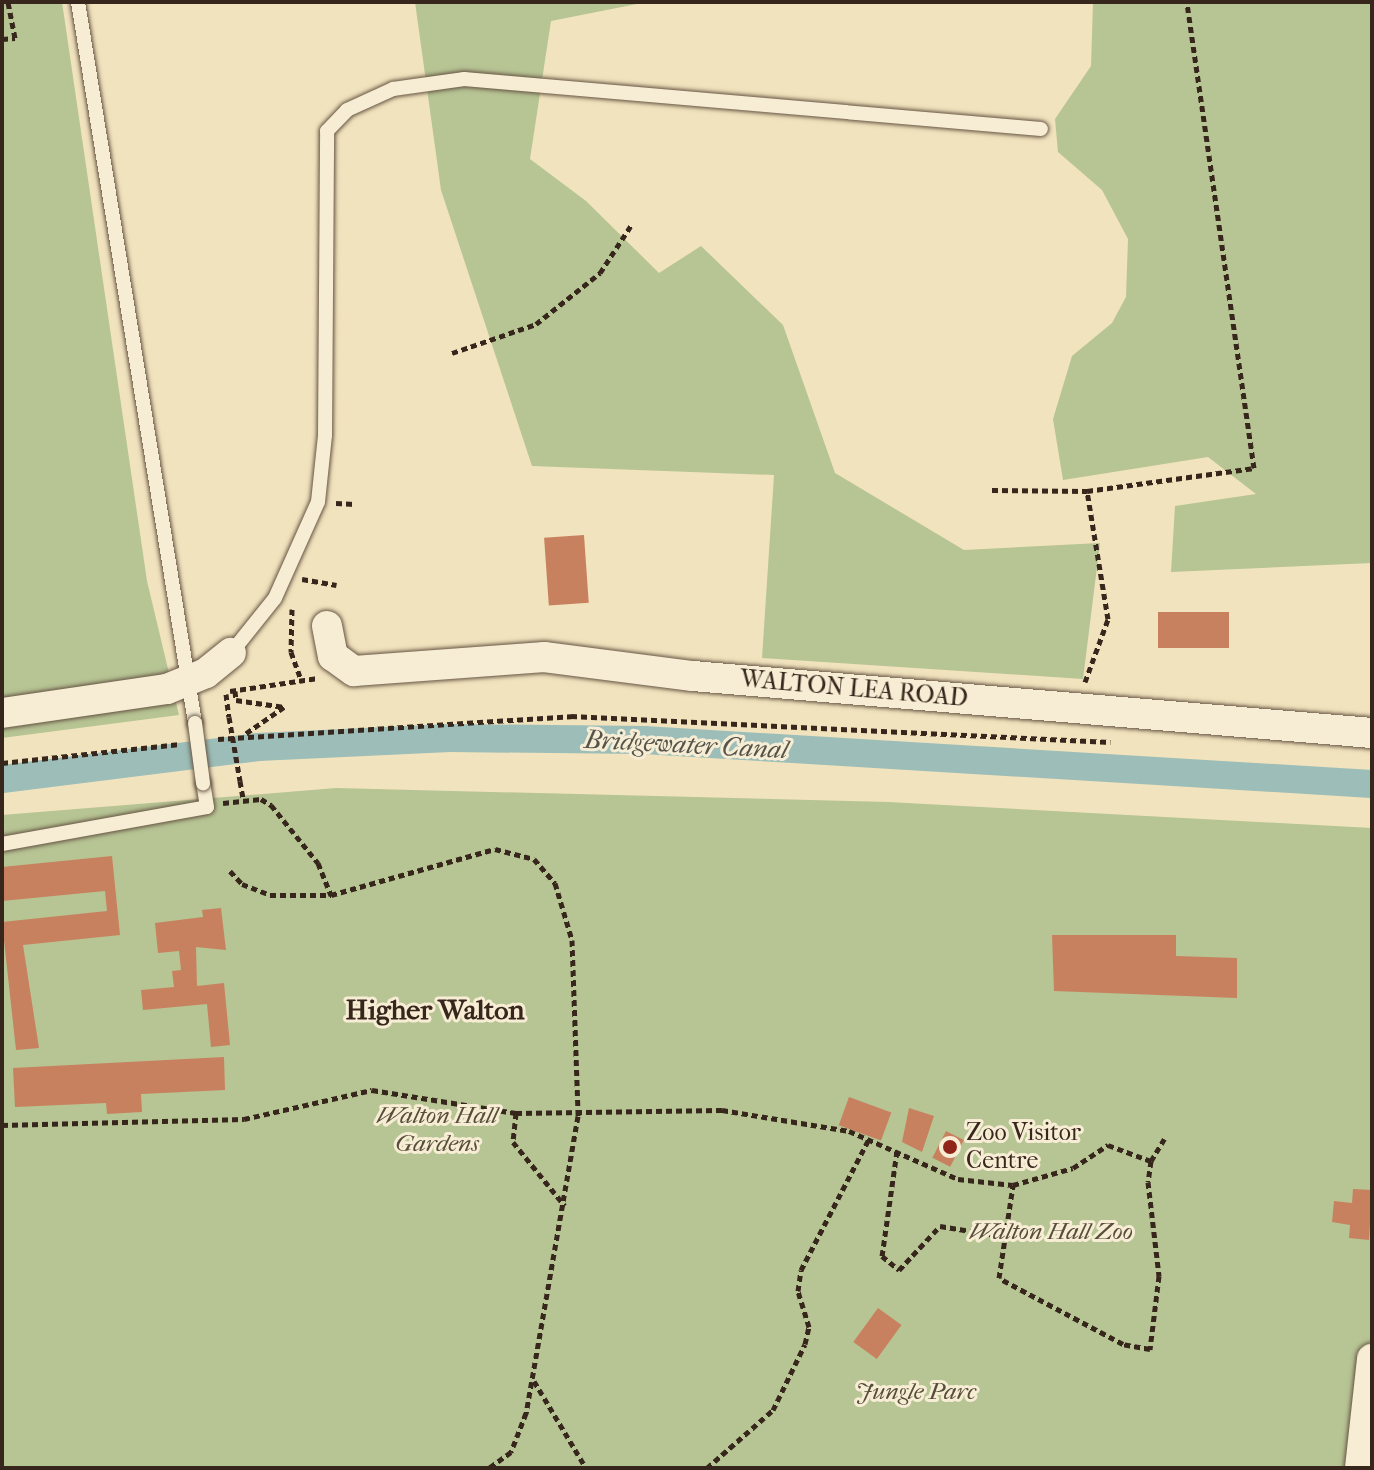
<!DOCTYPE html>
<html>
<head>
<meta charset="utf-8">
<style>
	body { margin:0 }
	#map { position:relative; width:1374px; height:1470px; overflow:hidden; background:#f1e3bd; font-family:"IM FELL French Canon",serif }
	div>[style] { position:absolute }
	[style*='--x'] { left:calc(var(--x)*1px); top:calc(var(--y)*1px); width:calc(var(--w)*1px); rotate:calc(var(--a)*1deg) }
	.green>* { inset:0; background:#b7c494 }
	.canal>* { height:28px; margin:-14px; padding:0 14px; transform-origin:14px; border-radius:14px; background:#9cbdb8 }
	.building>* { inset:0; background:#c8815f; transform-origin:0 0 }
	.path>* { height:5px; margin-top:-2.5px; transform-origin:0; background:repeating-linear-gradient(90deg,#37261b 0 6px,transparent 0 10px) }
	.roads { filter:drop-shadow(0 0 2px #654) drop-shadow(0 0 2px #654) }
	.service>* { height:14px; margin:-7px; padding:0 7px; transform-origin:7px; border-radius:7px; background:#f6edd4 }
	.minor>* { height:30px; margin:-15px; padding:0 15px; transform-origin:15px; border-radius:15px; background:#f6edd4 }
	.path-bridge>* { height:5px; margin-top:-2.5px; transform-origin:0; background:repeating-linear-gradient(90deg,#37261b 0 6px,transparent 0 10px) }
	.bridges { filter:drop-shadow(0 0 2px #654) drop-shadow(0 0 2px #654) }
	.service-bridge>* { height:14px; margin:-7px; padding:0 7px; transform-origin:7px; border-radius:7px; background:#f6edd4 }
	.dots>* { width:22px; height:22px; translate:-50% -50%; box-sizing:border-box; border:4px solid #f6edd4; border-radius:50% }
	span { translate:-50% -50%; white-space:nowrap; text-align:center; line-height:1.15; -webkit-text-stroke:6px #f6edd4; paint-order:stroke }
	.street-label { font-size:24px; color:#37261b }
	.park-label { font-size:24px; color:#574e39; font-style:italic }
	.poi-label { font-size:24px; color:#37261b }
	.left { translate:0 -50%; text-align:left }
	.water-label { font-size:26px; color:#55534a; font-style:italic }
	.quarter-label { font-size:28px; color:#37261b; font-weight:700 }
	.frame { position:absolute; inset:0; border:4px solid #37261b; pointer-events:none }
</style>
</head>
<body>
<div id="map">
	<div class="green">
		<i style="clip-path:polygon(2px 2px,62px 2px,147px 581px,179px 715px,2px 738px)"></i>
		<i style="clip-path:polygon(415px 2px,647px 2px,551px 21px,530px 159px,586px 201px,659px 273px,701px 246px,783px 325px,835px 473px,964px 550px,1100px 543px,1083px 679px,762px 658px,774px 475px,532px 466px,441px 190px)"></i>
		<i style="clip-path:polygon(1093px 2px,1372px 2px,1372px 563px,1171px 572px,1175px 506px,1256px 494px,1208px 457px,1063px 480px,1053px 419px,1072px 356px,1112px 323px,1126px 297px,1128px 239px,1102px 190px,1058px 152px,1055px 119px,1091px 66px)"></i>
		<i style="clip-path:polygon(336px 788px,888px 802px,1372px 828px,1372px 1381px,1364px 1468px,2px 1468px,2px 815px)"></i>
	</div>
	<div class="canal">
		<i style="--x:2;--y:779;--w:258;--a:-7.1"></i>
		<i style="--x:258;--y:747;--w:192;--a:-2.7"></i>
		<i style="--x:450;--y:738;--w:194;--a:0.6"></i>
		<i style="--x:644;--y:740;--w:729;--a:3.46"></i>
	</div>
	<div class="building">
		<i style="left:584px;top:535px;width:68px;height:40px;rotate:86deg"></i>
		<i style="left:1158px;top:612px;width:71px;height:36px"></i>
		<i style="clip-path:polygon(112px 856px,120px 935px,23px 945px,39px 1048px,16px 1050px,2px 922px,107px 911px,105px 891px,2px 901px,2px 867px)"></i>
		<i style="clip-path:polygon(221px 908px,226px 950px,196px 947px,197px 986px,224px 983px,230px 1045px,211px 1047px,207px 1004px,143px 1010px,141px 990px,174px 987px,172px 971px,181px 970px,179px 951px,158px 953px,155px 923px,203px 917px,202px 910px)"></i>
		<i style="clip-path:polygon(1052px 935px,1176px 935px,1176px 956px,1237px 958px,1237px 998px,1054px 991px)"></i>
		<i style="clip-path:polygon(224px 1057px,225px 1090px,141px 1094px,142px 1112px,107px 1114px,106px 1103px,15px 1107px,13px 1068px)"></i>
		<i style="left:849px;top:1097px;width:45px;height:30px;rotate:20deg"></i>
		<i style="clip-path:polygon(909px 1108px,934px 1116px,922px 1152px,902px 1142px)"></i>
		<i style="left:946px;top:1131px;width:20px;height:30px;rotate:27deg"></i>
		<i style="clip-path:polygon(1353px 1189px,1372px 1190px,1369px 1240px,1349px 1238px,1350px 1225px,1332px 1222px,1334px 1201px,1352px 1203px)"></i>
		<i style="left:878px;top:1308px;width:29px;height:42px;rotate:36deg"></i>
	</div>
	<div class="path">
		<i style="--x:2;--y:39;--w:13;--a:-4"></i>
		<i style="--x:15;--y:38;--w:37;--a:-101"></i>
		<i style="--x:452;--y:353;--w:89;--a:-19"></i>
		<i style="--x:536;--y:324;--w:82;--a:-38.6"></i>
		<i style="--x:600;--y:273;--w:59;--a:-56.9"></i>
		<i style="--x:992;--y:490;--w:95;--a:0.6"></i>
		<i style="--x:336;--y:503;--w:19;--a:3"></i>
		<i style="--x:302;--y:579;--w:35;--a:10"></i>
		<i style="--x:292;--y:609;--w:43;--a:91.3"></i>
		<i style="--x:291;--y:652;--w:32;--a:70"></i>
		<i style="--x:1085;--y:682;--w:67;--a:-69.9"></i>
		<i style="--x:1108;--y:619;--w:130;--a:-99.3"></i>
		<i style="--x:1087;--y:491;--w:169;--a:-7.8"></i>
		<i style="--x:1254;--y:468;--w:471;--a:-98.2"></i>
		<i style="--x:230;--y:691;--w:89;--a:-8.4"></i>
		<i style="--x:235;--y:691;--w:9;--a:84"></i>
		<i style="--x:236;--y:700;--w:49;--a:8.3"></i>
		<i style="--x:284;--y:707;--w:47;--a:145.3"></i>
		<i style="--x:226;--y:694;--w:23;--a:83"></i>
		<i style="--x:218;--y:739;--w:354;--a:-3.7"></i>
		<i style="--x:571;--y:716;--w:540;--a:2.76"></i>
		<i style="--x:2;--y:763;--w:179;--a:-6.1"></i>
		<i style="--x:240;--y:781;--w:17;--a:80"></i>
		<i style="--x:223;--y:803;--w:38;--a:-6"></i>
		<i style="--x:261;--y:799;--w:12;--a:31"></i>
		<i style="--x:271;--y:805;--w:75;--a:51"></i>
		<i style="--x:318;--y:863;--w:35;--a:68"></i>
		<i style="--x:331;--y:895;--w:170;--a:-15.7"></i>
		<i style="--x:495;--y:849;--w:40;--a:14.4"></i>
		<i style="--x:534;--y:859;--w:32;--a:49"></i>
		<i style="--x:555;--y:883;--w:59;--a:73.4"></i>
		<i style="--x:572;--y:940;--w:176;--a:88"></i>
		<i style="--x:578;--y:1116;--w:302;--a:99.9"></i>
		<i style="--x:526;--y:1413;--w:42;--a:111"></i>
		<i style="--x:511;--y:1452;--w:27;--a:144"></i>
		<i style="--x:230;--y:871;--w:18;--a:47"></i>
		<i style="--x:242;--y:884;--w:30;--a:21"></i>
		<i style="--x:270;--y:895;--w:61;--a:0"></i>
		<i style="--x:516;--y:1113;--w:29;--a:96"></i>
		<i style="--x:513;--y:1142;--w:82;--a:50.9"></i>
		<i style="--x:2;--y:1125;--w:242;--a:-1.4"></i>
		<i style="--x:244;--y:1119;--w:131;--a:-12.8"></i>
		<i style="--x:372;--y:1090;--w:146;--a:9.1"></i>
		<i style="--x:516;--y:1113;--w:206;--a:-0.8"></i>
		<i style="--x:722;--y:1110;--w:129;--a:9.4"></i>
		<i style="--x:849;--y:1131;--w:119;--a:23.8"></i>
		<i style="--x:958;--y:1179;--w:55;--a:6.2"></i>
		<i style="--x:1013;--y:1185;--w:62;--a:-15.8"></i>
		<i style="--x:1073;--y:1168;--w:42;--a:-33.3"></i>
		<i style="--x:1108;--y:1145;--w:46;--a:20.4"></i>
		<i style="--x:1151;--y:1161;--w:21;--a:98"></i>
		<i style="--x:1148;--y:1182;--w:95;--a:83.3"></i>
		<i style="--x:1159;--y:1276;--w:74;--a:97"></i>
		<i style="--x:1150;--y:1349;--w:27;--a:-170"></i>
		<i style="--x:1123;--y:1344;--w:140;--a:-152"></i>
		<i style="--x:999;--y:1278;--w:94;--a:-81.4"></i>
		<i style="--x:897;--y:1151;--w:106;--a:98.1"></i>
		<i style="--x:882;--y:1256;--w:22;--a:39"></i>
		<i style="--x:899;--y:1270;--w:60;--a:-47"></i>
		<i style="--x:940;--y:1226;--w:62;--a:9.3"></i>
		<i style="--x:1151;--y:1161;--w:26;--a:-59"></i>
		<i style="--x:534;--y:1381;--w:101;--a:59.1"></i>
		<i style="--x:707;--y:1468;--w:88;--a:-41.3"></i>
		<i style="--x:773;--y:1410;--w:73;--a:-64.1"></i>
		<i style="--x:805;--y:1344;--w:17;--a:-77"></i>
		<i style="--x:809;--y:1327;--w:38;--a:-107"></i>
		<i style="--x:798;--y:1291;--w:21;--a:-82"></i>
		<i style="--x:801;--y:1270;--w:148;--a:-62.6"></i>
	</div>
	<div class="roads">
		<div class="service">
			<i style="--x:78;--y:2;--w:730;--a:80.78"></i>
			<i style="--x:231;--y:653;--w:70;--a:-51.3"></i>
			<i style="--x:275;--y:598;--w:105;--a:-65.9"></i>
			<i style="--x:318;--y:502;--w:67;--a:-84"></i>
			<i style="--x:325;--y:435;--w:304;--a:-89.6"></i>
			<i style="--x:327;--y:131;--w:29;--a:-46"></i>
			<i style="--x:347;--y:110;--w:51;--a:-24.5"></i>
			<i style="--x:393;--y:89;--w:72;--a:-8"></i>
			<i style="--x:464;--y:79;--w:579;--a:4.95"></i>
			<i style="--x:2;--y:844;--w:208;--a:-10.2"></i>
			<i style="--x:207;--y:807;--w:24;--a:-99"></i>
		</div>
		<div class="minor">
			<i style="--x:327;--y:626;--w:31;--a:79"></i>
			<i style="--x:333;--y:656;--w:26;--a:36"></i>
			<i style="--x:354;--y:671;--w:191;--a:-4.2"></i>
			<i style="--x:544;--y:657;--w:150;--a:7.3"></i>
			<i style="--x:693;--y:676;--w:681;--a:4.8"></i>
			<i style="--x:2;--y:713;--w:167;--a:-8.3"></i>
			<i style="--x:167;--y:689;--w:42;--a:-22.3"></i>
			<i style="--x:206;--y:673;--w:32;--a:-39"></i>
			<i style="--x:1360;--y:1468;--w:110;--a:-83.7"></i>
		</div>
	</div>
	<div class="path-bridge">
		<i style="--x:229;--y:717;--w:65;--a:80.2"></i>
	</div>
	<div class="bridges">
		<div class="service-bridge">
			<i style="--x:195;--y:723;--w:61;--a:82.4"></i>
		</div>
	</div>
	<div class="dots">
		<i style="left:950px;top:1147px;background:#8f2418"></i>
	</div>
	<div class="street-label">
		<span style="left:854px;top:689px;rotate:5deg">WALTON LEA ROAD</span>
	</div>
	<div class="park-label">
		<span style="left:437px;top:1130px">Walton Hall<br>Gardens</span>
		<span style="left:1051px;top:1232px">Walton Hall Zoo</span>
		<span style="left:916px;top:1392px">Jungle Parc</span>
	</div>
	<div class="poi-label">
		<span class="left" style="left:966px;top:1147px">Zoo Visitor<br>Centre</span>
	</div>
	<div class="water-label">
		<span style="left:686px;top:745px;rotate:3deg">Bridgewater Canal</span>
	</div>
	<div class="quarter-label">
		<span style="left:435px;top:1010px">Higher Walton</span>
	</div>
	<div class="frame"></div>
</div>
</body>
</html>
